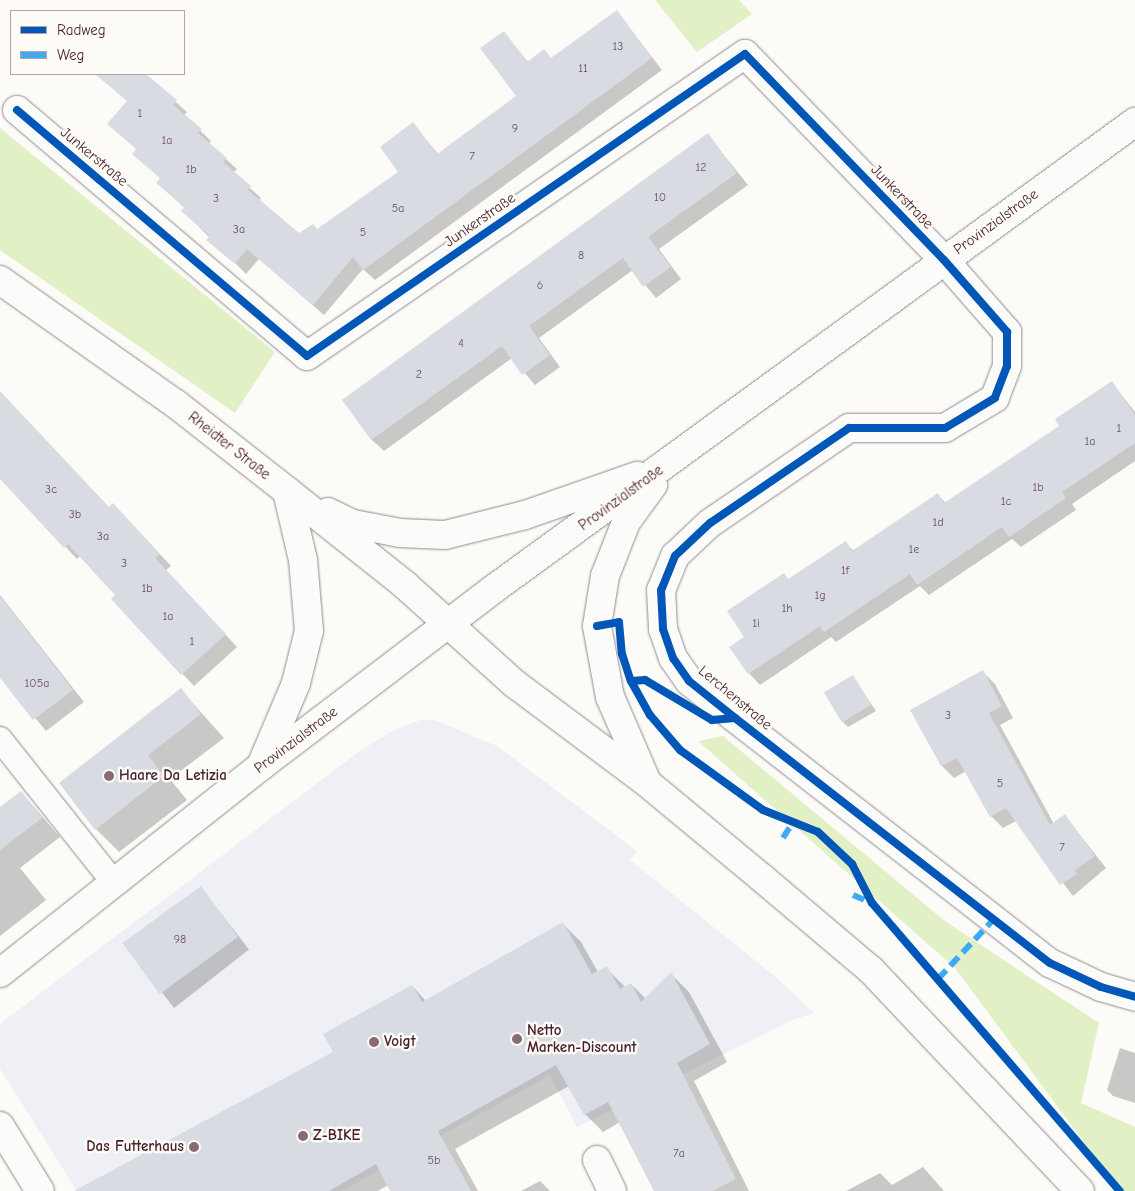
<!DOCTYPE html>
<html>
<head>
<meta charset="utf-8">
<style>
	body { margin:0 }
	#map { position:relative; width:1135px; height:1191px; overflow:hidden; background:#fcfbf8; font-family:"Comic Neue",sans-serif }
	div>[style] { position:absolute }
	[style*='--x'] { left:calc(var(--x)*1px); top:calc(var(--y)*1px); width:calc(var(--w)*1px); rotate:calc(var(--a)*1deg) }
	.built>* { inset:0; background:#eff0f5 }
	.green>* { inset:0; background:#e2f0c6 }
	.shadow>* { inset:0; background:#0003; transform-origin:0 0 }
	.building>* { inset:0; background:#d9dbe3; transform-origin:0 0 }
	.roads { filter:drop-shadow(0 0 1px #928a8b) drop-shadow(0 0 1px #928a8b) }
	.lane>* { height:24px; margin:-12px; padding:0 12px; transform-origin:12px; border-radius:12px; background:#fbfbf9 }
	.street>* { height:28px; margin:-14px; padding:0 14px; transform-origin:14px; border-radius:14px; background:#fbfbf9 }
	.secondary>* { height:28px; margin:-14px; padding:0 14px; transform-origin:14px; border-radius:14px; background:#fbfbf9 }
	.quiet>* { height:6px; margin-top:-3px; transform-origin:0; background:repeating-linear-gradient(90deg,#3fa9f5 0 12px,transparent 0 18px) }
	.cycleway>* { height:8px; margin:-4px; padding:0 4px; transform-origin:4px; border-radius:4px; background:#0057b8 }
	.dots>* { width:14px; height:14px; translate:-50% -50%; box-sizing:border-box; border:2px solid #fdfcf7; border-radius:50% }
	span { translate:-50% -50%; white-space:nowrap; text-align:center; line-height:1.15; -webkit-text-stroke:5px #fdfcf7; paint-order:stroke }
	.number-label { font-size:12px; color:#6e4e59 }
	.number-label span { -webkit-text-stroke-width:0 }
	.street-label { font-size:15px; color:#4a1f2b }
	.poi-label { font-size:15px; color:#4a1f2b; font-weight:700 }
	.left { translate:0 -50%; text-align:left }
	.right { translate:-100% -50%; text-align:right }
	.legend { position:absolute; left:10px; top:10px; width:175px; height:65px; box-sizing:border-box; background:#fdfcf7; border:1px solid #b5a4a5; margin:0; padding:6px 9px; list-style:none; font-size:15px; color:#4a1f2b }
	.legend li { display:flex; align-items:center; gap:10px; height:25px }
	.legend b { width:25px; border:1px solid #b5a4a5 }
</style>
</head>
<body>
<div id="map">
	<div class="built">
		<i style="clip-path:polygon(420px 720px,434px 720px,497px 746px,637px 851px,630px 860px,777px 978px,814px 1013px,792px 1020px,577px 1127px,550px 1075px,342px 1191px,77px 1191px,0 1069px,0 1024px,361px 750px,396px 729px)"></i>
	</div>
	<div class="green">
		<i style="clip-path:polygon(655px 0,739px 0,752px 14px,697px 52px)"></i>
		<i style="clip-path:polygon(0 128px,275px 352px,235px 413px,0 250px)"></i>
		<i style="clip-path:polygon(723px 736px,946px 922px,1099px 1023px,1081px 1103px,1135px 1127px,1135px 1191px,1120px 1191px,955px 968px,698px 741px)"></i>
	</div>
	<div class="shadow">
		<i style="clip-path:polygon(617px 12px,662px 70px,375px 280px,363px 269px,324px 315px,259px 259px,246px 274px,183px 211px,185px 208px,157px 183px,161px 178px,133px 154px,137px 150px,128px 102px,115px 89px,128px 74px,144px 74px,187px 112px,184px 115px,211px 141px,209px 144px,237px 169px,233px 173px,261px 198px,259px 201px,299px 235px,317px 230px,399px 172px,413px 124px,439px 155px,518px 97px,504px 33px,528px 62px,544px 51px,552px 59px)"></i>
		<i style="clip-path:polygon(707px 134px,748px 185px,659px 249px,681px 279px,656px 298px,633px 270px,539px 338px,560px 367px,535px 385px,512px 358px,384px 451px,372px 440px,344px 400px)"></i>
		<i style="clip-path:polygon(1112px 383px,1135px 412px,1135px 461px,1072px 504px,1076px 510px,1021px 547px,1012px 539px,929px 595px,920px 586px,836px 642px,831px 637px,760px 685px,749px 673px,746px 637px,784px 575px,789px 580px,845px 543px,854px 551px,938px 495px,946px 503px,1061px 426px)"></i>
		<i style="clip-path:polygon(0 392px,109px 509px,125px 517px,171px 566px,166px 570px,237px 647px,194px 686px,112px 599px,117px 595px,80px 556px,77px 559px,0 478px)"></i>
		<i style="clip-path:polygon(0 595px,84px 702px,46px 731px,0 676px)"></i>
		<i style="clip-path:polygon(983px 672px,995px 684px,1013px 718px,1000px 725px,1054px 824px,1065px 816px,1106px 868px,1073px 896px,1016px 821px,1003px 828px,991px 816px,966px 771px,954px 778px,942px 766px,912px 710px)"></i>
		<i style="clip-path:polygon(853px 677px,876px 711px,848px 727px,842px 721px)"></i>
		<i style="clip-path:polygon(181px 690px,224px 738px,170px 779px,187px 800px,119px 852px,96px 829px)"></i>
		<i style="clip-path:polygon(21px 792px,60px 837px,20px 868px,46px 900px,0 936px,0 809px)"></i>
		<i style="left:201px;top:888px;width:78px;height:95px;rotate:52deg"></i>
		<i style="clip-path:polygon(563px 924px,581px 942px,598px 972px,606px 968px,625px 987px,631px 984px,646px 999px,671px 974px,689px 992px,727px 1062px,694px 1081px,749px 1191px,656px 1191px,620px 1122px,603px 1132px,585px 1114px,569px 1086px,455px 1149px,478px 1191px,392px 1191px,388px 1185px,378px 1191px,104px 1191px,335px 1052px,412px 986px,426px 1001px)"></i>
		<i style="clip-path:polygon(1120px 1048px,1135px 1053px,1135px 1103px,1113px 1096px,1107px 1090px)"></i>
		<i style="clip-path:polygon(923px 1167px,944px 1191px,846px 1191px,880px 1173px,892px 1185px)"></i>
		<i style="clip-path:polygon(540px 1181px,550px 1191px,521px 1191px)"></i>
	</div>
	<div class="building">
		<i style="clip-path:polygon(617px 10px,652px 58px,363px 270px,353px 257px,313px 305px,247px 249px,235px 264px,206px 240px,210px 236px,181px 211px,185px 207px,156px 183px,160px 178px,132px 154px,136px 149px,107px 124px,127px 101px,95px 74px,146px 74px,177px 100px,173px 105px,202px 129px,198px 133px,227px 158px,223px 162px,251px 186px,248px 190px,299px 233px,313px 224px,317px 229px,398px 172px,380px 147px,413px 122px,437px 154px,516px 96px,480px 48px,504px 31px,527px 62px,544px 49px,551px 58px)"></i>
		<i style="clip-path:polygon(708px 133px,737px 173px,648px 237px,671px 267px,643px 287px,623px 258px,529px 326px,550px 355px,522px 375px,502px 346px,371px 440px,342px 400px)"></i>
		<i style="clip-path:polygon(1112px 381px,1135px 415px,1135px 443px,1062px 492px,1066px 498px,1009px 537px,1002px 527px,917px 585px,910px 574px,824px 632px,820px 626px,748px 674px,729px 647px,744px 637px,727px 611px,784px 573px,788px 579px,846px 541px,852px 551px,938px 493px,944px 503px,1059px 426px,1055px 419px)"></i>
		<i style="clip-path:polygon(0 391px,109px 507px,113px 503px,137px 529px,160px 554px,155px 558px,226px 634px,181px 675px,111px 599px,115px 595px,68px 544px,64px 548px,0 479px)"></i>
		<i style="clip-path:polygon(0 596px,73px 690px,33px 720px,0 678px)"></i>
		<i style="clip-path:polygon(983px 670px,1002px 706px,989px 713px,1050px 825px,1065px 814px,1095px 856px,1075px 870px,1077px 874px,1060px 885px,1006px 808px,990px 817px,957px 758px,941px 766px,910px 710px)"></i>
		<i style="left:853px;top:675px;width:35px;height:34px;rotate:59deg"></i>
		<i style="clip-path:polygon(181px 688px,201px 714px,148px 755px,164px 776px,95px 830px,59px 783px)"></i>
		<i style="clip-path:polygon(21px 791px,42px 818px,0 850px,0 807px)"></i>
		<i style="left:201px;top:886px;width:63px;height:97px;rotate:54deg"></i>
		<i style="clip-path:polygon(563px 922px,592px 974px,607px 966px,620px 989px,631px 983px,641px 1002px,671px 972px,710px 1044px,677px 1063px,736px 1179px,712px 1191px,654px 1191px,608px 1102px,584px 1115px,556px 1065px,438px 1131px,471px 1191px,390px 1191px,376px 1164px,329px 1191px,74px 1191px,333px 1052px,323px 1034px,412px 985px,422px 1002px)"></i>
	</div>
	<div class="roads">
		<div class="lane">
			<i style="--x:0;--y:739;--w:184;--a:51.6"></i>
		</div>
		<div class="street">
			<i style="--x:17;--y:110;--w:380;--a:40.3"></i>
			<i style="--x:307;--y:356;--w:532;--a:-34.59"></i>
			<i style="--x:745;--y:54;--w:286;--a:46"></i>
			<i style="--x:944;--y:260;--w:96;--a:48.8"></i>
			<i style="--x:1007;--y:332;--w:34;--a:90"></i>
			<i style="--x:1007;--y:366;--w:34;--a:111"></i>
			<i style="--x:995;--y:398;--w:58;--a:149"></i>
			<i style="--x:945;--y:428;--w:96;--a:180"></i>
			<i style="--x:849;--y:428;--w:168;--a:145.6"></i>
			<i style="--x:710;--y:523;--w:48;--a:136.7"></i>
			<i style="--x:675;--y:556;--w:37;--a:112"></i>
			<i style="--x:661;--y:590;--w:39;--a:87"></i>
			<i style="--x:663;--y:629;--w:31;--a:71"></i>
			<i style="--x:673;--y:658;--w:28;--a:55"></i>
			<i style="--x:689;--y:681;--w:59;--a:38.8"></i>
			<i style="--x:735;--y:718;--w:399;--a:37.9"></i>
			<i style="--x:1050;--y:963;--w:56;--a:25.2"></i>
			<i style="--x:1101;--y:987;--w:35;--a:16"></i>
			<i style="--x:0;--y:1126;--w:76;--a:58.4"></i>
			<i style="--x:597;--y:1160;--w:34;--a:64"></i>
		</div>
		<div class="secondary">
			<i style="--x:0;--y:280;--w:215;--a:35.2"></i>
			<i style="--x:176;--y:404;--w:141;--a:38.1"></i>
			<i style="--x:287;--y:491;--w:151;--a:38.5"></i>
			<i style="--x:405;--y:585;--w:148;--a:42"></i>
			<i style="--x:515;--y:684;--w:164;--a:36.8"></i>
			<i style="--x:646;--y:782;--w:151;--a:39.6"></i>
			<i style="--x:762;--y:878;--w:143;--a:40.2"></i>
			<i style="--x:871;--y:970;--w:304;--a:46.6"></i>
			<i style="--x:328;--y:512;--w:28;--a:26"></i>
			<i style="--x:353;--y:524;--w:48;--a:10.8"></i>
			<i style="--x:400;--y:533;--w:45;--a:2.5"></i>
			<i style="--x:445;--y:535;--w:82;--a:-14"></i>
			<i style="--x:525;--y:515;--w:119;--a:-19.2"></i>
			<i style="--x:261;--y:766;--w:90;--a:-67.1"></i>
			<i style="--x:296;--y:683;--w:54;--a:-76"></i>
			<i style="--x:309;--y:631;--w:71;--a:-94.8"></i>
			<i style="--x:303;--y:560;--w:71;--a:-103.1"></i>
			<i style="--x:646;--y:780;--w:90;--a:-113.4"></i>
			<i style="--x:610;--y:697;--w:72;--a:-100.4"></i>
			<i style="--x:597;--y:626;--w:51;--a:-80.9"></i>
			<i style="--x:605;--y:576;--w:58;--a:-68.7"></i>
			<i style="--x:626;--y:522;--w:46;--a:-53.9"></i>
			<i style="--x:0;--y:973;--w:332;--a:-38.4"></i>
			<i style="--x:260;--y:767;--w:295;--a:-37.3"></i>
			<i style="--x:495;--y:588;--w:792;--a:-36.06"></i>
		</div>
	</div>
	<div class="quiet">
		<i style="--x:783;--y:838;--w:19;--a:-58"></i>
		<i style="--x:853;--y:895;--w:21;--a:23"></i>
		<i style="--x:938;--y:979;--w:81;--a:-47"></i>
	</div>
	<div class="cycleway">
		<i style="--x:17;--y:110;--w:380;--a:40.3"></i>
		<i style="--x:307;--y:356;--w:532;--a:-34.59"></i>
		<i style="--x:745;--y:54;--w:286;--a:46"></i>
		<i style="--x:944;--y:260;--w:96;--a:48.8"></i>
		<i style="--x:1007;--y:332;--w:34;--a:90"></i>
		<i style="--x:1007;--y:366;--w:34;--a:111"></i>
		<i style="--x:995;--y:398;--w:58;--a:149"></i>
		<i style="--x:945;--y:428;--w:96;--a:180"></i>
		<i style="--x:849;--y:428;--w:168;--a:145.6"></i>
		<i style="--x:710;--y:523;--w:48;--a:136.7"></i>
		<i style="--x:675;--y:556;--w:37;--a:112"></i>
		<i style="--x:661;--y:590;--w:39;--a:87"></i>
		<i style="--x:663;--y:629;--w:31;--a:71"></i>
		<i style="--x:673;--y:658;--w:28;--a:55"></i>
		<i style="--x:689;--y:681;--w:59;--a:38.8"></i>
		<i style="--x:735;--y:718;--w:399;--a:37.9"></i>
		<i style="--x:1050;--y:963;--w:56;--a:25.2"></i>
		<i style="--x:1101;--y:987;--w:35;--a:16"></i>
		<i style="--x:597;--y:626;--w:22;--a:-10"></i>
		<i style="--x:619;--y:622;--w:32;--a:85"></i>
		<i style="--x:622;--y:654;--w:28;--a:72"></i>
		<i style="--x:631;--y:681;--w:39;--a:61"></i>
		<i style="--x:650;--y:715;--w:46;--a:49.4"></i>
		<i style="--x:680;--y:750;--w:102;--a:35.9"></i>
		<i style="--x:763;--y:810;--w:59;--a:21.8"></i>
		<i style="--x:818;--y:832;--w:47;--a:43.3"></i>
		<i style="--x:852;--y:864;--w:44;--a:62.9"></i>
		<i style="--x:872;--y:903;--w:380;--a:49.3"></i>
		<i style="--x:631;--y:681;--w:14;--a:-4"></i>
		<i style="--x:645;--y:680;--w:78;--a:30.8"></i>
		<i style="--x:712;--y:720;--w:23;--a:-5"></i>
	</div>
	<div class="dots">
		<i style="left:109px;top:776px;background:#886c73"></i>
		<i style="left:517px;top:1039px;background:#886c73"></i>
		<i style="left:374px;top:1042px;background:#886c73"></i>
		<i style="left:303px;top:1136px;background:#886c73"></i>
		<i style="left:194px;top:1147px;background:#886c73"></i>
	</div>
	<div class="number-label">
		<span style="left:618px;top:47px">13</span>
		<span style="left:583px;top:69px">11</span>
		<span style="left:140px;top:114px">1</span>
		<span style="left:515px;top:129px">9</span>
		<span style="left:167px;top:141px">1a</span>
		<span style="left:472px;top:157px">7</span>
		<span style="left:701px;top:168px">12</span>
		<span style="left:191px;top:170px">1b</span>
		<span style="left:660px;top:198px">10</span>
		<span style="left:216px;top:199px">3</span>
		<span style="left:398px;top:209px">5a</span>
		<span style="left:239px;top:230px">3a</span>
		<span style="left:363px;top:233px">5</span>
		<span style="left:581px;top:256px">8</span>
		<span style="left:540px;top:286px">6</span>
		<span style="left:461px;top:344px">4</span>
		<span style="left:419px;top:375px">2</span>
		<span style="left:1119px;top:429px">1</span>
		<span style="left:1090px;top:442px">1a</span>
		<span style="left:1038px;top:488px">1b</span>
		<span style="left:51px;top:490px">3c</span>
		<span style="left:1006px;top:502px">1c</span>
		<span style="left:75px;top:515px">3b</span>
		<span style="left:938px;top:523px">1d</span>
		<span style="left:103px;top:537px">3a</span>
		<span style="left:914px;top:550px">1e</span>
		<span style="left:124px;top:564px">3</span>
		<span style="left:845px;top:571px">1f</span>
		<span style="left:147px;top:589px">1b</span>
		<span style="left:820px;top:596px">1g</span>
		<span style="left:787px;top:609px">1h</span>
		<span style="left:168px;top:617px">1a</span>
		<span style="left:756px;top:624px">1i</span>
		<span style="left:192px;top:642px">1</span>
		<span style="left:37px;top:684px">105a</span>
		<span style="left:948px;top:716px">3</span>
		<span style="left:1000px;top:784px">5</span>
		<span style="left:1062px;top:848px">7</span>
		<span style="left:180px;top:940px">98</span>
		<span style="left:679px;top:1154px">7a</span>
		<span style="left:434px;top:1161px">5b</span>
	</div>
	<div class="street-label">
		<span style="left:94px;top:157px;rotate:40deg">Junkerstraße</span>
		<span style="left:902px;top:197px;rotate:46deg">Junkerstraße</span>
		<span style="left:480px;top:220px;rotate:-35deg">Junkerstraße</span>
		<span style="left:996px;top:222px;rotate:-36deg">Provinzialstraße</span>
		<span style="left:229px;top:446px;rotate:38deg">Rheidter Straße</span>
		<span style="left:621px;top:498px;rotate:-36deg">Provinzialstraße</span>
		<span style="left:735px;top:698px;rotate:40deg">Lerchenstraße</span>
		<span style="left:296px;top:740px;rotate:-37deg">Provinzialstraße</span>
	</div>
	<div class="poi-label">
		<span class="left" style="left:119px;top:776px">Haare Da Letizia</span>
		<span class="left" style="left:527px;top:1039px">Netto<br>Marken-Discount</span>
		<span class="left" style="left:384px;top:1042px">Voigt</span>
		<span class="left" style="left:313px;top:1136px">Z-BIKE</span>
		<span class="right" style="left:184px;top:1147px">Das Futterhaus</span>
	</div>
	<ul class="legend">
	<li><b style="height:6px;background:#0057b8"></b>Radweg</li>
	<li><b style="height:6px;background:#3fa9f5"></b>Weg</li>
	</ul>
</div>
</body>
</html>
